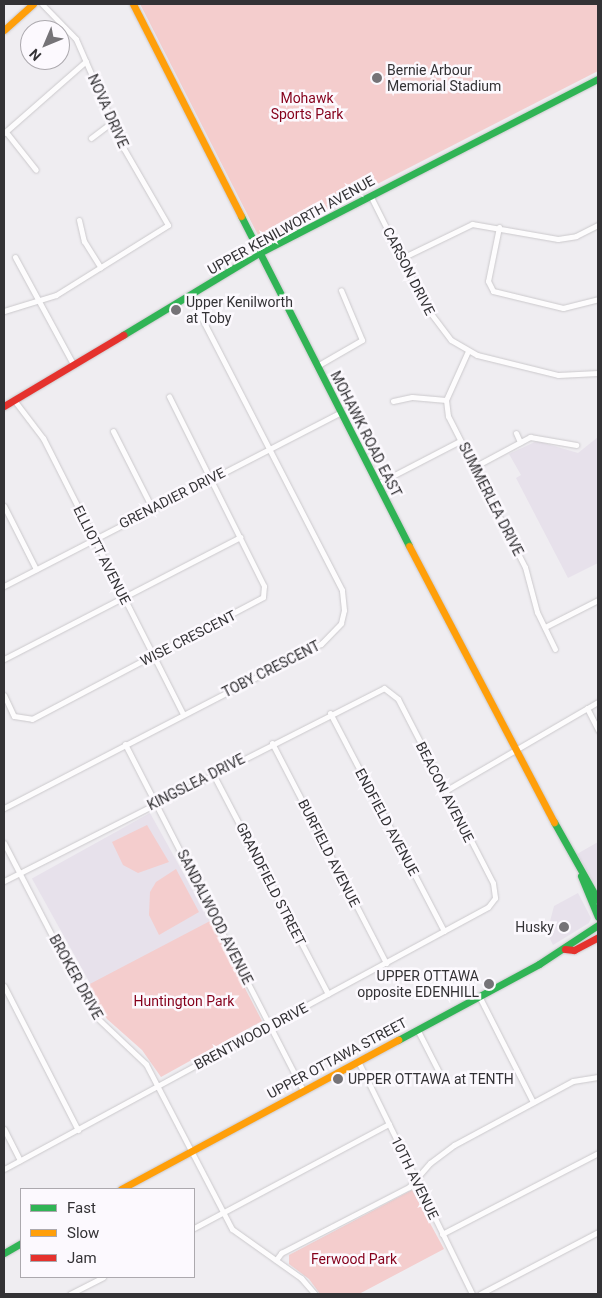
<!DOCTYPE html>
<html>
<head>
<meta charset="utf-8">
<style>
	body { margin:0 }
	#map { position:relative; width:602px; height:1298px; overflow:hidden; background:#efedf1; font-family:Roboto,sans-serif }
	div>[style] { position:absolute }
	[style*='--x'] { left:calc(var(--x)*1px); top:calc(var(--y)*1px); width:calc(var(--w)*1px); rotate:calc(var(--a)*1deg) }
	.built>* { inset:0; background:#e7e1eb; transform-origin:0 0 }
	.green>* { inset:0; background:#f4cdcd }
	.roads { filter:drop-shadow(0 0 1px #cbc9cc) drop-shadow(0 0 1px #cbc9cc) }
	.street>* { height:5px; margin:-2.5px; padding:0 2.5px; transform-origin:2.5px; border-radius:2.5px; background:#fdfcfd }
	.fast>* { height:7px; margin:-3.5px; padding:0 3.5px; transform-origin:3.5px; border-radius:3.5px; background:#30b455 }
	.slow>* { height:7px; margin:-3.5px; padding:0 3.5px; transform-origin:3.5px; border-radius:3.5px; background:#ff9f0a }
	.jam>* { height:7px; margin:-3.5px; padding:0 3.5px; transform-origin:3.5px; border-radius:3.5px; background:#e5322d }
	.dots>* { width:14px; height:14px; translate:-50% -50%; box-sizing:border-box; border:2px solid #fcf9fe; border-radius:50% }
	span { translate:-50% -50%; white-space:nowrap; text-align:center; line-height:1.15; -webkit-text-stroke:5px #fcf9fe; paint-order:stroke }
	.poi-label { font-size:14px; color:#333235 }
	.left { translate:0 -50%; text-align:left }
	.right { translate:-100% -50%; text-align:right }
	.park-label { font-size:14px; color:#85001b }
	.street-label { font-size:14px; color:#333235 }
	.frame { position:absolute; inset:0; border:5px solid #333235; pointer-events:none }
	.legend { position:absolute; left:20px; top:1188px; width:175px; height:90px; box-sizing:border-box; background:#fcf9fe; border:1px solid #aca9ae; margin:0; padding:6px 9px; list-style:none; font-size:15px; color:#333235 }
	.legend li { display:flex; align-items:center; gap:10px; height:25px }
	.legend b { width:25px; border:1px solid #aca9ae }
	.north { position:absolute; left:20px; top:20px; width:50px; height:50px; box-sizing:border-box; background:#fcf9fe; border:1px solid #aca9ae; border-radius:50%; rotate:225deg; font-size:14px; font-weight:700; line-height:20px; text-align:center; color:#333235 }
	.north::after { content:''; display:block; margin:auto; width:18px; height:22px; background:#757377; clip-path:polygon(50% 0,100% 100%,50% 72%,0 100%) }
</style>
</head>
<body>
<div id="map">
	<div class="built">
		<i style="clip-path:polygon(598px 437px,598px 563px,568px 578px,516px 478px,521px 475px,509px 454px,537px 441px,578px 453px)"></i>
		<i style="left:150px;top:813px;width:124px;height:135px;rotate:61deg"></i>
		<i style="clip-path:polygon(598px 842px,598px 889px,577px 854px)"></i>
		<i style="clip-path:polygon(578px 893px,591px 918px,589px 923px,553px 945px,547px 933px,554px 906px)"></i>
	</div>
	<div class="green">
		<i style="clip-path:polygon(140px 4px,598px 4px,598px 71px,262px 243px)"></i>
		<i style="clip-path:polygon(147px 825px,169px 862px,138px 873px,123px 865px,112px 842px)"></i>
		<i style="clip-path:polygon(176px 869px,199px 912px,159px 935px,149px 915px,150px 892px,156px 882px)"></i>
		<i style="clip-path:polygon(210px 921px,262px 1021px,161px 1077px,142px 1050px,107px 1019px,86px 986px)"></i>
		<i style="clip-path:polygon(412px 1190px,444px 1249px,359px 1294px,320px 1294px,309px 1279px,289px 1264px,289px 1255px)"></i>
	</div>
	<div class="roads">
		<div class="street">
			<i style="--x:6;--y:132;--w:48;--a:51.7"></i>
			<i style="--x:4;--y:133;--w:109;--a:-41.3"></i>
			<i style="--x:91;--y:138;--w:26;--a:-37"></i>
			<i style="--x:370;--y:195;--w:125;--a:63.4"></i>
			<i style="--x:426;--y:307;--w:41;--a:52.9"></i>
			<i style="--x:451;--y:340;--w:30;--a:30"></i>
			<i style="--x:477;--y:355;--w:83;--a:13.9"></i>
			<i style="--x:558;--y:375;--w:40;--a:-2.9"></i>
			<i style="--x:79;--y:220;--w:22;--a:77"></i>
			<i style="--x:84;--y:241;--w:31;--a:58"></i>
			<i style="--x:499;--y:227;--w:55;--a:101.5"></i>
			<i style="--x:488;--y:281;--w:11;--a:63"></i>
			<i style="--x:493;--y:291;--w:72;--a:13.7"></i>
			<i style="--x:563;--y:308;--w:36;--a:-14"></i>
			<i style="--x:15;--y:257;--w:122;--a:61.5"></i>
			<i style="--x:402;--y:258;--w:78;--a:-25.9"></i>
			<i style="--x:472;--y:224;--w:87;--a:9.9"></i>
			<i style="--x:558;--y:239;--w:18;--a:-9"></i>
			<i style="--x:576;--y:236;--w:25;--a:-27"></i>
			<i style="--x:4;--y:311;--w:54;--a:-17.1"></i>
			<i style="--x:56;--y:295;--w:132;--a:-32"></i>
			<i style="--x:168;--y:225;--w:88;--a:-120.1"></i>
			<i style="--x:124;--y:149;--w:120;--a:-113.6"></i>
			<i style="--x:76;--y:39;--w:49;--a:-134.2"></i>
			<i style="--x:468;--y:351;--w:54;--a:114.2"></i>
			<i style="--x:446;--y:400;--w:16;--a:83"></i>
			<i style="--x:448;--y:416;--w:169;--a:63"></i>
			<i style="--x:525;--y:567;--w:47;--a:75.1"></i>
			<i style="--x:537;--y:612;--w:41;--a:64.1"></i>
			<i style="--x:317;--y:366;--w:52;--a:-30"></i>
			<i style="--x:362;--y:340;--w:54;--a:-112.8"></i>
			<i style="--x:14;--y:400;--w:48;--a:52.7"></i>
			<i style="--x:43;--y:438;--w:309;--a:63.1"></i>
			<i style="--x:393;--y:401;--w:19;--a:-12"></i>
			<i style="--x:412;--y:397;--w:34;--a:5"></i>
			<i style="--x:113;--y:431;--w:86;--a:63.1"></i>
			<i style="--x:516;--y:433;--w:10;--a:66"></i>
			<i style="--x:474;--y:467;--w:64;--a:-28.2"></i>
			<i style="--x:530;--y:437;--w:47;--a:9.9"></i>
			<i style="--x:377;--y:484;--w:93;--a:-27.4"></i>
			<i style="--x:4;--y:506;--w:71;--a:63.1"></i>
			<i style="--x:4;--y:586;--w:379;--a:-27.3"></i>
			<i style="--x:545;--y:627;--w:59;--a:-27"></i>
			<i style="--x:4;--y:659;--w:266;--a:-27.3"></i>
			<i style="--x:4;--y:695;--w:23;--a:65"></i>
			<i style="--x:14;--y:716;--w:18;--a:9"></i>
			<i style="--x:32;--y:719;--w:261;--a:-27.8"></i>
			<i style="--x:263;--y:597;--w:11;--a:-85"></i>
			<i style="--x:264;--y:586;--w:212;--a:-116.6"></i>
			<i style="--x:587;--y:708;--w:25;--a:63"></i>
			<i style="--x:330;--y:713;--w:246;--a:62.4"></i>
			<i style="--x:272;--y:743;--w:248;--a:62.6"></i>
			<i style="--x:125;--y:744;--w:390;--a:62.8"></i>
			<i style="--x:213;--y:774;--w:248;--a:62.4"></i>
			<i style="--x:445;--y:791;--w:177;--a:-30.2"></i>
			<i style="--x:4;--y:808;--w:357;--a:-27.4"></i>
			<i style="--x:321;--y:644;--w:29;--a:-46"></i>
			<i style="--x:341;--y:623;--w:13;--a:-77"></i>
			<i style="--x:344;--y:610;--w:20;--a:-96"></i>
			<i style="--x:342;--y:590;--w:332;--a:-117.3"></i>
			<i style="--x:4;--y:843;--w:191;--a:62.6"></i>
			<i style="--x:92;--y:1013;--w:74;--a:43.4"></i>
			<i style="--x:146;--y:1064;--w:186;--a:62.5"></i>
			<i style="--x:232;--y:1229;--w:85;--a:35.4"></i>
			<i style="--x:301;--y:1278;--w:21;--a:49"></i>
			<i style="--x:4;--y:881;--w:426;--a:-26.9"></i>
			<i style="--x:384;--y:688;--w:18;--a:38"></i>
			<i style="--x:398;--y:699;--w:207;--a:62.7"></i>
			<i style="--x:493;--y:883;--w:15;--a:82"></i>
			<i style="--x:495;--y:898;--w:11;--a:128"></i>
			<i style="--x:488;--y:907;--w:550;--a:151.57"></i>
			<i style="--x:4;--y:986;--w:162;--a:62.8"></i>
			<i style="--x:479;--y:996;--w:119;--a:63"></i>
			<i style="--x:417;--y:1029;--w:51;--a:62.9"></i>
			<i style="--x:358;--y:1061;--w:259;--a:63.9"></i>
			<i style="--x:4;--y:1129;--w:35;--a:63"></i>
			<i style="--x:194;--y:1228;--w:221;--a:-28.1"></i>
			<i style="--x:442;--y:1234;--w:176;--a:-27.4"></i>
			<i style="--x:276;--y:1260;--w:9;--a:-54"></i>
			<i style="--x:281;--y:1253;--w:144;--a:-27.3"></i>
			<i style="--x:409;--y:1187;--w:32;--a:-49"></i>
			<i style="--x:430;--y:1163;--w:30;--a:-37"></i>
			<i style="--x:454;--y:1145;--w:135;--a:-28.3"></i>
			<i style="--x:573;--y:1081;--w:25;--a:-9"></i>
			<i style="--x:70;--y:1294;--w:37;--a:-27"></i>
			<i style="--x:480;--y:1294;--w:133;--a:-27.7"></i>
		</div>
		<div class="fast">
			<i style="--x:241;--y:216;--w:370;--a:63"></i>
			<i style="--x:123;--y:335;--w:159;--a:-31.1"></i>
			<i style="--x:259;--y:253;--w:381;--a:-27.2"></i>
			<i style="--x:554;--y:822;--w:90;--a:60.6"></i>
			<i style="--x:581;--y:876;--w:44;--a:67.5"></i>
			<i style="--x:398;--y:1040;--w:160;--a:-28.3"></i>
			<i style="--x:539;--y:964;--w:71;--a:-33.5"></i>
			<i style="--x:4;--y:1253;--w:20;--a:-30"></i>
		</div>
		<div class="slow">
			<i style="--x:133;--y:4;--w:238;--a:63"></i>
			<i style="--x:4;--y:30;--w:39;--a:-42"></i>
			<i style="--x:409;--y:546;--w:312;--a:62.3"></i>
			<i style="--x:121;--y:1189;--w:315;--a:-28.3"></i>
		</div>
		<div class="jam">
			<i style="--x:4;--y:406;--w:139;--a:-30.8"></i>
			<i style="--x:565;--y:949;--w:9;--a:6"></i>
			<i style="--x:574;--y:950;--w:27;--a:-28"></i>
		</div>
	</div>
	<div class="dots">
		<i style="left:377px;top:78px;background:#757377"></i>
		<i style="left:176px;top:310px;background:#757377"></i>
		<i style="left:564px;top:927px;background:#757377"></i>
		<i style="left:489px;top:984px;background:#757377"></i>
		<i style="left:338px;top:1079px;background:#757377"></i>
	</div>
	<div class="poi-label">
		<span class="left" style="left:387px;top:78px">Bernie Arbour<br>Memorial Stadium</span>
		<span class="left" style="left:186px;top:310px">Upper Kenilworth<br>at Toby</span>
		<span class="right" style="left:554px;top:927px">Husky</span>
		<span class="right" style="left:479px;top:984px">UPPER OTTAWA<br>opposite EDENHILL</span>
		<span class="left" style="left:348px;top:1079px">UPPER OTTAWA at TENTH</span>
	</div>
	<div class="park-label">
		<span style="left:307px;top:106px">Mohawk<br>Sports Park</span>
		<span style="left:184px;top:1001px">Huntington Park</span>
		<span style="left:354px;top:1259px">Ferwood Park</span>
	</div>
	<div class="street-label">
		<span style="left:108px;top:111px;rotate:66deg">NOVA DRIVE</span>
		<span style="left:291px;top:225px;rotate:-29deg">UPPER KENILWORTH AVENUE</span>
		<span style="left:409px;top:271px;rotate:63deg">CARSON DRIVE</span>
		<span style="left:366px;top:434px;rotate:63deg">MOHAWK ROAD EAST</span>
		<span style="left:172px;top:498px;rotate:-27deg">GRENADIER DRIVE</span>
		<span style="left:491px;top:499px;rotate:63deg">SUMMERLEA DRIVE</span>
		<span style="left:102px;top:555px;rotate:63deg">ELLIOTT AVENUE</span>
		<span style="left:188px;top:638px;rotate:-27deg">WISE CRESCENT</span>
		<span style="left:271px;top:669px;rotate:-27deg">TOBY CRESCENT</span>
		<span style="left:196px;top:782px;rotate:-27deg">KINGSLEA DRIVE</span>
		<span style="left:445px;top:792px;rotate:63deg">BEACON AVENUE</span>
		<span style="left:387px;top:822px;rotate:62deg">ENDFIELD AVENUE</span>
		<span style="left:329px;top:853px;rotate:63deg">BURFIELD AVENUE</span>
		<span style="left:271px;top:884px;rotate:63deg">GRANDFIELD STREET</span>
		<span style="left:215px;top:917px;rotate:63deg">SANDALWOOD AVENUE</span>
		<span style="left:76px;top:977px;rotate:61deg">BROKER DRIVE</span>
		<span style="left:251px;top:1036px;rotate:-28deg">BRENTWOOD DRIVE</span>
		<span style="left:337px;top:1058px;rotate:-28deg">UPPER OTTAWA STREET</span>
		<span style="left:415px;top:1178px;rotate:64deg">10TH AVENUE</span>
	</div>
	<div class="frame"></div>
	<ul class="legend">
	<li><b style="height:6px;background:#30b455"></b>Fast</li>
	<li><b style="height:6px;background:#ff9f0a"></b>Slow</li>
	<li><b style="height:6px;background:#e5322d"></b>Jam</li>
	</ul>
	<div class="north">N</div>
</div>
</body>
</html>
